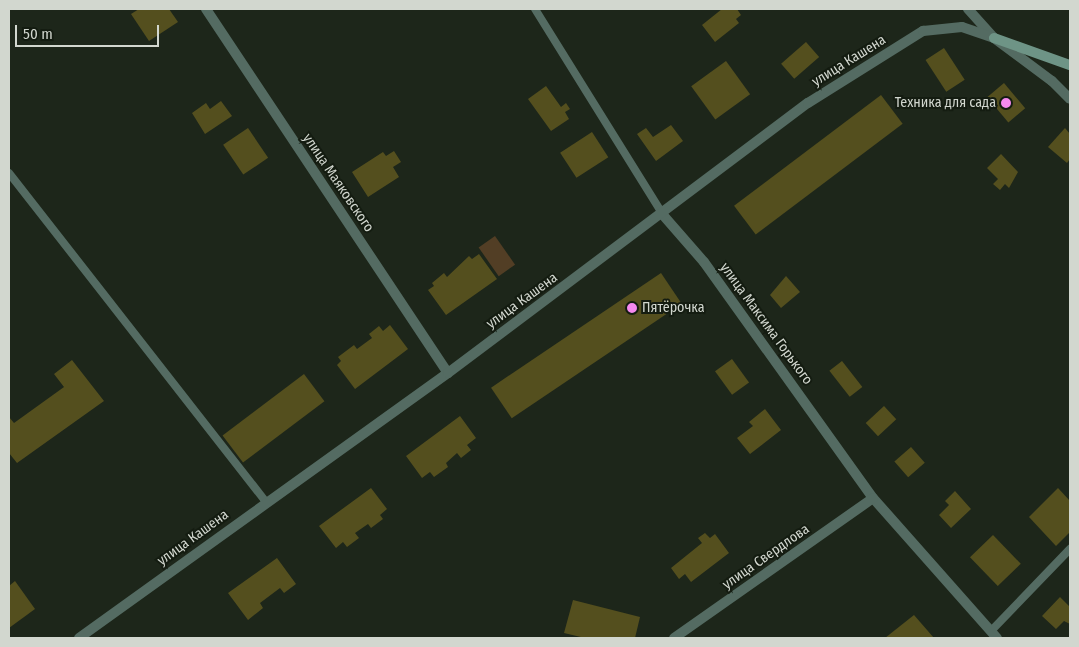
<!DOCTYPE html>
<html>
<head>
<meta charset="utf-8">
<style>
	body { margin:0 }
	#map { position:relative; width:1079px; height:647px; overflow:hidden; background:#1d261a; font-family:"Fira Sans Condensed",sans-serif }
	div>[style] { position:absolute }
	[style*='--x'] { left:calc(var(--x)*1px); top:calc(var(--y)*1px); width:calc(var(--w)*1px); rotate:calc(var(--a)*1deg) }
	.green>* { inset:0; background:#523e25; transform-origin:0 0 }
	.building>* { inset:0; background:#544f1e; transform-origin:0 0 }
	.lane>* { height:8px; margin:-4px; padding:0 4px; transform-origin:4px; border-radius:4px; background:#546b62 }
	.street>* { height:10px; margin:-5px; padding:0 5px; transform-origin:5px; border-radius:5px; background:#546b62 }
	.secondary>* { height:10px; margin:-5px; padding:0 5px; transform-origin:5px; border-radius:5px; background:#6e9486 }
	.dots>* { width:14px; height:14px; translate:-50% -50%; box-sizing:border-box; border:2px solid #141c11; border-radius:50% }
	span { translate:-50% -50%; white-space:nowrap; text-align:center; line-height:1.15; -webkit-text-stroke:4px #141c11; paint-order:stroke }
	.street-label { font-size:14px; color:#d2d7cf }
	.poi-label { font-size:14px; color:#d2d7cf }
	.right { translate:-100% -50%; text-align:right }
	.left { translate:0 -50%; text-align:left }
	.frame { position:absolute; inset:0; border:10px solid #d2d7cf; pointer-events:none }
	.scale { position:absolute; left:15px; top:25px; width:144px; height:22px; box-sizing:border-box; border:2px solid #d2d7cf; border-top:0; padding-left:6px; font-size:15px; line-height:18px; white-space:nowrap; color:#d2d7cf; -webkit-text-stroke:4px #141c11; paint-order:stroke }
</style>
</head>
<body>
<div id="map">
	<div class="green">
		<i style="left:495px;top:236px;width:35px;height:20px;rotate:55deg"></i>
	</div>
	<div class="building">
		<i style="clip-path:polygon(139px 9px,169px 9px,178px 22px,149px 41px,131px 14px)"></i>
		<i style="clip-path:polygon(722px 9px,737px 9px,741px 15px,736px 19px,739px 23px,715px 42px,702px 25px)"></i>
		<i style="left:806px;top:42px;width:20px;height:33px;rotate:49deg"></i>
		<i style="left:944px;top:48px;width:38px;height:22px;rotate:57deg"></i>
		<i style="left:726px;top:61px;width:41px;height:43px;rotate:54deg"></i>
		<i style="left:1004px;top:83px;width:33px;height:22px;rotate:50deg"></i>
		<i style="clip-path:polygon(546px 86px,561px 107px,566px 103px,570px 109px,565px 112px,569px 119px,551px 131px,528px 99px)"></i>
		<i style="left:881px;top:95px;width:36px;height:184px;rotate:53deg"></i>
		<i style="clip-path:polygon(221px 101px,232px 116px,205px 134px,192px 113px,206px 103px,210px 109px)"></i>
		<i style="clip-path:polygon(671px 125px,683px 141px,656px 161px,637px 134px,646px 128px,653px 137px)"></i>
		<i style="left:248px;top:128px;width:36px;height:30px;rotate:56deg"></i>
		<i style="clip-path:polygon(1065px 128px,1070px 134px,1070px 159px,1067px 163px,1048px 147px)"></i>
		<i style="left:592px;top:132px;width:30px;height:38px;rotate:57deg"></i>
		<i style="clip-path:polygon(394px 151px,401px 162px,393px 167px,399px 177px,368px 197px,352px 172px,383px 152px,386px 156px)"></i>
		<i style="clip-path:polygon(1001px 154px,1018px 172px,1009px 188px,1005px 184px,1000px 190px,993px 184px,998px 179px,987px 168px)"></i>
		<i style="clip-path:polygon(479px 254px,497px 279px,446px 315px,428px 290px,434px 286px,432px 283px,444px 273px,447px 277px,469px 256px,472px 259px)"></i>
		<i style="left:661px;top:273px;width:37px;height:205px;rotate:56deg"></i>
		<i style="clip-path:polygon(786px 276px,800px 292px,781px 308px,770px 295px)"></i>
		<i style="clip-path:polygon(390px 325px,408px 349px,355px 389px,337px 365px,341px 361px,338px 357px,354px 345px,357px 349px,372px 338px,369px 334px,379px 326px,383px 331px)"></i>
		<i style="left:732px;top:359px;width:29px;height:21px;rotate:54deg"></i>
		<i style="clip-path:polygon(72px 360px,104px 401px,17px 463px,9px 453px,9px 417px,14px 423px,64px 387px,54px 374px)"></i>
		<i style="left:842px;top:361px;width:33px;height:16px;rotate:52deg"></i>
		<i style="left:304px;top:374px;width:34px;height:102px;rotate:53deg"></i>
		<i style="left:884px;top:406px;width:18px;height:25px;rotate:47deg"></i>
		<i style="clip-path:polygon(765px 409px,781px 430px,750px 454px,737px 438px,753px 426px,749px 422px)"></i>
		<i style="clip-path:polygon(460px 416px,476px 438px,467px 445px,471px 450px,461px 458px,457px 453px,446px 463px,448px 467px,434px 477px,430px 472px,422px 478px,406px 456px)"></i>
		<i style="left:911px;top:447px;width:21px;height:22px;rotate:49deg"></i>
		<i style="clip-path:polygon(371px 488px,387px 509px,380px 515px,383px 519px,371px 528px,368px 524px,355px 533px,359px 538px,347px 547px,343px 542px,336px 548px,319px 526px)"></i>
		<i style="clip-path:polygon(1058px 488px,1070px 501px,1070px 532px,1056px 546px,1029px 517px)"></i>
		<i style="clip-path:polygon(955px 491px,971px 509px,951px 528px,939px 515px,949px 505px,945px 501px)"></i>
		<i style="clip-path:polygon(705px 533px,710px 538px,715px 534px,729px 553px,691px 582px,685px 574px,679px 579px,671px 568px,702px 543px,698px 538px)"></i>
		<i style="left:993px;top:535px;width:40px;height:32px;rotate:46deg"></i>
		<i style="clip-path:polygon(277px 558px,296px 584px,284px 593px,280px 588px,260px 603px,263px 608px,248px 620px,228px 593px)"></i>
		<i style="clip-path:polygon(15px 581px,35px 609px,9px 628px,9px 586px)"></i>
		<i style="clip-path:polygon(1060px 597px,1070px 607px,1070px 624px,1064px 621px,1056px 629px,1042px 616px)"></i>
		<i style="clip-path:polygon(573px 600px,640px 617px,635px 638px,585px 638px,564px 633px)"></i>
		<i style="clip-path:polygon(914px 615px,934px 638px,885px 638px)"></i>
	</div>
	<div class="lane">
		<i style="--x:535;--y:9;--w:243;--a:58.1"></i>
		<i style="--x:9;--y:173;--w:417;--a:52"></i>
		<i style="--x:991;--y:631;--w:114;--a:-46.1"></i>
	</div>
	<div class="street">
		<i style="--x:206;--y:9;--w:437;--a:56.4"></i>
		<i style="--x:968;--y:9;--w:39;--a:48"></i>
		<i style="--x:994;--y:38;--w:72;--a:36.6"></i>
		<i style="--x:1052;--y:81;--w:25;--a:45"></i>
		<i style="--x:663;--y:215;--w:62;--a:48.9"></i>
		<i style="--x:704;--y:262;--w:290;--a:54.4"></i>
		<i style="--x:873;--y:498;--w:187;--a:48.5"></i>
		<i style="--x:79;--y:638;--w:454;--a:-35.7"></i>
		<i style="--x:448;--y:373;--w:450;--a:-36.9"></i>
		<i style="--x:808;--y:103;--w:136;--a:-32.1"></i>
		<i style="--x:923;--y:31;--w:39;--a:-6"></i>
		<i style="--x:962;--y:27;--w:34;--a:19"></i>
		<i style="--x:674;--y:638;--w:243;--a:-35.1"></i>
	</div>
	<div class="secondary">
		<i style="--x:994;--y:38;--w:81;--a:19.6"></i>
	</div>
	<div class="dots">
		<i style="left:1006px;top:103px;background:#f589ef"></i>
		<i style="left:632px;top:308px;background:#f589ef"></i>
	</div>
	<div class="street-label">
		<span style="left:849px;top:61px;rotate:-32deg">улица Кашена</span>
		<span style="left:338px;top:183px;rotate:56deg">улица Маяковского</span>
		<span style="left:522px;top:301px;rotate:-36deg">улица Кашена</span>
		<span style="left:766px;top:324px;rotate:54deg">улица Максима Горького</span>
		<span style="left:193px;top:538px;rotate:-36deg">улица Кашена</span>
		<span style="left:766px;top:557px;rotate:-35deg">улица Свердлова</span>
	</div>
	<div class="poi-label">
		<span class="right" style="left:996px;top:103px">Техника для сада</span>
		<span class="left" style="left:642px;top:308px">Пятёрочка</span>
	</div>
	<div class="frame"></div>
	<div class="scale">50 m</div>
</div>
</body>
</html>
